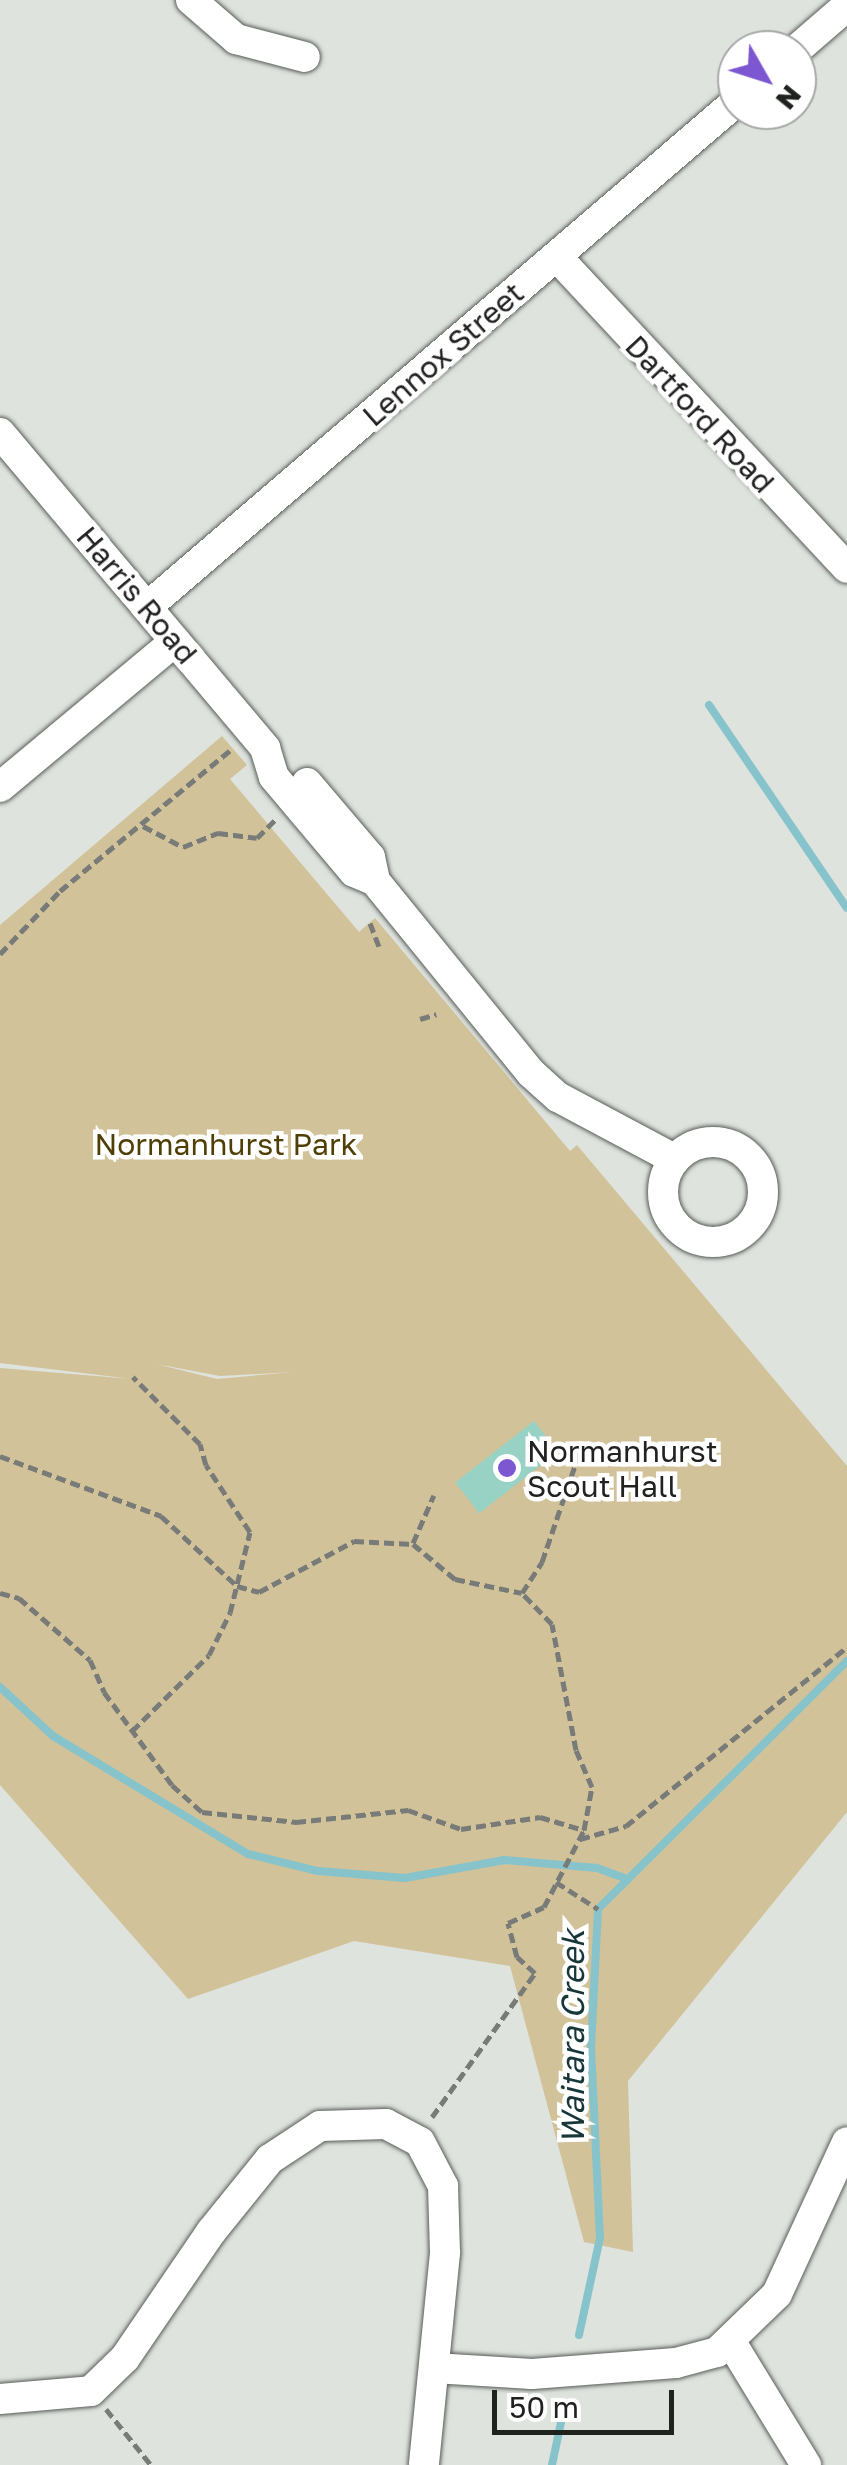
<!DOCTYPE html>
<html>
<head>
<meta charset="utf-8">
<style>
	body { margin:0 }
	#map { position:relative; width:847px; height:2465px; overflow:hidden; background:#dee3de; font-family:"Golos Text",sans-serif }
	div>[style] { position:absolute }
	[style*='--x'] { left:calc(var(--x)*1px); top:calc(var(--y)*1px); width:calc(var(--w)*1px); rotate:calc(var(--a)*1deg) }
	.green>* { inset:0; background:#d1c299 }
	.stream>* { height:8px; margin:-4px; padding:0 4px; transform-origin:4px; border-radius:4px; background:#87c3cb }
	.building>* { inset:0; background:#98d2c4; transform-origin:0 0 }
	.path>* { height:5px; margin-top:-2.5px; transform-origin:0; background:repeating-linear-gradient(90deg,#787b78 0 10px,transparent 0 15px) }
	.roads { filter:drop-shadow(0 0 2px #595d59) drop-shadow(0 0 2px #595d59) }
	.minor>* { height:30px; margin:-15px; padding:0 15px; transform-origin:15px; border-radius:15px; background:#fff }
	.minor>.ring { margin:-15px; padding:0; box-sizing:content-box; background:none; border:30px solid #fff; border-radius:50% }
	.dots>* { width:28px; height:28px; translate:-50% -50%; box-sizing:border-box; border:5px solid #fff; border-radius:50% }
	span { translate:-50% -50%; white-space:nowrap; text-align:center; line-height:1.15; -webkit-text-stroke:9px #fff; paint-order:stroke }
	.street-label { font-size:30px; color:#202220 }
	.park-label { font-size:30px; color:#503f05 }
	.poi-label { font-size:30px; color:#202220 }
	.left { translate:0 -50%; text-align:left }
	.water-label { font-size:32px; color:#17363a; font-style:italic }
	.north { position:absolute; left:717px; top:30px; width:100px; height:100px; box-sizing:border-box; background:#fff; border:2px solid #a6a7a6; border-radius:50%; rotate:129deg; font-size:28px; font-weight:700; line-height:40px; text-align:center; color:#202220 }
	.north::after { content:''; display:block; margin:auto; width:35px; height:45px; background:#7d57d1; clip-path:polygon(50% 0,100% 100%,50% 72%,0 100%) }
	.scale { position:absolute; left:492px; top:2390px; width:182px; height:45px; box-sizing:border-box; border:5px solid #202220; border-top:0; padding-left:12px; font-size:30px; line-height:35px; white-space:nowrap; color:#202220; -webkit-text-stroke:8px #fff; paint-order:stroke }
</style>
</head>
<body>
<div id="map">
	<div class="green">
		<i style="clip-path:polygon(evenodd,222px 736px,247px 765px,230px 779px,359px 932px,375px 918px,570px 1151px,577px 1145px,847px 1466px,847px 1812px,628px 2081px,633px 2252px,584px 2242px,510px 1966px,354px 1941px,188px 1999px,0 1785px,0 1368px,132px 1379px,0 1363px,0 925px,222px 736px,156px 1364px,220px 1376px,293px 1372px,217px 1379px,156px 1364px)"></i>
	</div>
	<div class="stream">
		<i style="--x:709;--y:705;--w:245;--a:55.8"></i>
		<i style="--x:0;--y:1687;--w:72;--a:42.8"></i>
		<i style="--x:53;--y:1736;--w:228;--a:31.2"></i>
		<i style="--x:248;--y:1854;--w:72;--a:13.7"></i>
		<i style="--x:318;--y:1871;--w:87;--a:4.6"></i>
		<i style="--x:405;--y:1878;--w:101;--a:-10.3"></i>
		<i style="--x:504;--y:1860;--w:93;--a:4.9"></i>
		<i style="--x:597;--y:1868;--w:33;--a:20"></i>
		<i style="--x:579;--y:2335;--w:99;--a:-77.8"></i>
		<i style="--x:600;--y:2238;--w:190;--a:-92.7"></i>
		<i style="--x:591;--y:2048;--w:139;--a:-87.1"></i>
		<i style="--x:598;--y:1909;--w:351;--a:-44.9"></i>
		<i style="--x:552;--y:2465;--w:53;--a:-78.1"></i>
	</div>
	<div class="building">
		<i style="left:534px;top:1421px;width:39px;height:100px;rotate:52deg"></i>
	</div>
	<div class="path">
		<i style="--x:143;--y:826;--w:45;--a:27.7"></i>
		<i style="--x:183;--y:847;--w:38;--a:-22"></i>
		<i style="--x:218;--y:833;--w:39;--a:7"></i>
		<i style="--x:257;--y:838;--w:25;--a:-45"></i>
		<i style="--x:370;--y:923;--w:25;--a:69"></i>
		<i style="--x:0;--y:954;--w:87;--a:-46.4"></i>
		<i style="--x:60;--y:891;--w:224;--a:-39.6"></i>
		<i style="--x:420;--y:1019;--w:17;--a:-17"></i>
		<i style="--x:0;--y:1456;--w:172;--a:20.4"></i>
		<i style="--x:161;--y:1516;--w:103;--a:42.6"></i>
		<i style="--x:237;--y:1586;--w:23;--a:15"></i>
		<i style="--x:259;--y:1592;--w:108;--a:-28.2"></i>
		<i style="--x:354;--y:1541;--w:59;--a:2.9"></i>
		<i style="--x:413;--y:1544;--w:55;--a:39.8"></i>
		<i style="--x:455;--y:1579;--w:68;--a:11.8"></i>
		<i style="--x:413;--y:1543;--w:52;--a:-66.4"></i>
		<i style="--x:0;--y:1593;--w:20;--a:15"></i>
		<i style="--x:19;--y:1598;--w:94;--a:41.1"></i>
		<i style="--x:90;--y:1660;--w:35;--a:66"></i>
		<i style="--x:104;--y:1692;--w:115;--a:53.8"></i>
		<i style="--x:172;--y:1785;--w:40;--a:42"></i>
		<i style="--x:202;--y:1812;--w:95;--a:6.1"></i>
		<i style="--x:296;--y:1822;--w:113;--a:-6.1"></i>
		<i style="--x:408;--y:1810;--w:56;--a:19.7"></i>
		<i style="--x:461;--y:1829;--w:80;--a:-8.6"></i>
		<i style="--x:540;--y:1817;--w:46;--a:16.5"></i>
		<i style="--x:132;--y:1731;--w:108;--a:-44.6"></i>
		<i style="--x:209;--y:1655;--w:47;--a:-63.4"></i>
		<i style="--x:230;--y:1613;--w:83;--a:-76.1"></i>
		<i style="--x:250;--y:1532;--w:80;--a:-123.3"></i>
		<i style="--x:206;--y:1465;--w:22;--a:-106"></i>
		<i style="--x:200;--y:1444;--w:95;--a:-135"></i>
		<i style="--x:580;--y:1839;--w:48;--a:-15.8"></i>
		<i style="--x:626;--y:1826;--w:284;--a:-39"></i>
		<i style="--x:556;--y:1882;--w:50;--a:32.7"></i>
		<i style="--x:432;--y:2117;--w:177;--a:-54.4"></i>
		<i style="--x:535;--y:1973;--w:24;--a:-138"></i>
		<i style="--x:517;--y:1957;--w:35;--a:-105"></i>
		<i style="--x:508;--y:1923;--w:39;--a:-24"></i>
		<i style="--x:544;--y:1907;--w:87;--a:-62.5"></i>
		<i style="--x:584;--y:1830;--w:44;--a:-79.5"></i>
		<i style="--x:592;--y:1787;--w:40;--a:-113.4"></i>
		<i style="--x:576;--y:1750;--w:128;--a:-100.8"></i>
		<i style="--x:552;--y:1624;--w:43;--a:-134.1"></i>
		<i style="--x:522;--y:1593;--w:37;--a:-57"></i>
		<i style="--x:542;--y:1562;--w:120;--a:-71.1"></i>
		<i style="--x:106;--y:2409;--w:72;--a:51.2"></i>
	</div>
	<div class="roads">
		<div class="minor">
			<i style="--x:191;--y:0;--w:60;--a:40.9"></i>
			<i style="--x:236;--y:39;--w:71;--a:14.6"></i>
			<i style="--x:796;--y:50;--w:67;--a:-40.8"></i>
			<i style="--x:557;--y:257;--w:425;--a:47"></i>
			<i style="--x:0;--y:433;--w:412;--a:49.9"></i>
			<i style="--x:265;--y:748;--w:30;--a:73"></i>
			<i style="--x:274;--y:777;--w:124;--a:49.9"></i>
			<i style="--x:354;--y:872;--w:23;--a:23"></i>
			<i style="--x:375;--y:881;--w:247;--a:50.9"></i>
			<i style="--x:531;--y:1073;--w:36;--a:42"></i>
			<i style="--x:558;--y:1097;--w:132;--a:28.1"></i>
			<i style="--x:147;--y:607;--w:777;--a:-40.62"></i>
			<i style="--x:307;--y:783;--w:97;--a:49.6"></i>
			<i style="--x:370;--y:857;--w:25;--a:78"></i>
			<i style="--x:0;--y:787;--w:228;--a:-39.8"></i>
			<i class="ring" style="left:663px;top:1142px;width:70px;height:70px"></i>
			<i style="--x:731;--y:2342;--w:144;--a:58.6"></i>
			<i style="--x:434;--y:2368;--w:98;--a:3.5"></i>
			<i style="--x:532;--y:2374;--w:144;--a:-4.4"></i>
			<i style="--x:676;--y:2363;--w:42;--a:-15"></i>
			<i style="--x:717;--y:2352;--w:83;--a:-44"></i>
			<i style="--x:777;--y:2294;--w:167;--a:-65.3"></i>
			<i style="--x:0;--y:2399;--w:91;--a:-5"></i>
			<i style="--x:91;--y:2391;--w:47;--a:-44.1"></i>
			<i style="--x:125;--y:2358;--w:153;--a:-55.7"></i>
			<i style="--x:211;--y:2232;--w:94;--a:-51.1"></i>
			<i style="--x:270;--y:2159;--w:60;--a:-33.4"></i>
			<i style="--x:320;--y:2126;--w:66;--a:-1.7"></i>
			<i style="--x:386;--y:2124;--w:38;--a:28"></i>
			<i style="--x:420;--y:2142;--w:50;--a:62.4"></i>
			<i style="--x:443;--y:2186;--w:67;--a:88.3"></i>
			<i style="--x:445;--y:2253;--w:213;--a:95.7"></i>
		</div>
	</div>
	<div class="dots">
		<i style="left:507px;top:1468px;background:#7d57d1"></i>
	</div>
	<div class="street-label">
		<span style="left:443px;top:354px;rotate:-41deg">Lennox Street</span>
		<span style="left:700px;top:414px;rotate:47deg">Dartford Road</span>
		<span style="left:137px;top:595px;rotate:50deg">Harris Road</span>
	</div>
	<div class="park-label">
		<span style="left:226px;top:1144px">Normanhurst Park</span>
	</div>
	<div class="poi-label">
		<span class="left" style="left:527px;top:1468px">Normanhurst<br>Scout Hall</span>
	</div>
	<div class="water-label">
		<span style="left:572px;top:2037px;rotate:-90deg">Waitara Creek</span>
	</div>
	<div class="north">N</div>
	<div class="scale">50 m</div>
</div>
</body>
</html>
